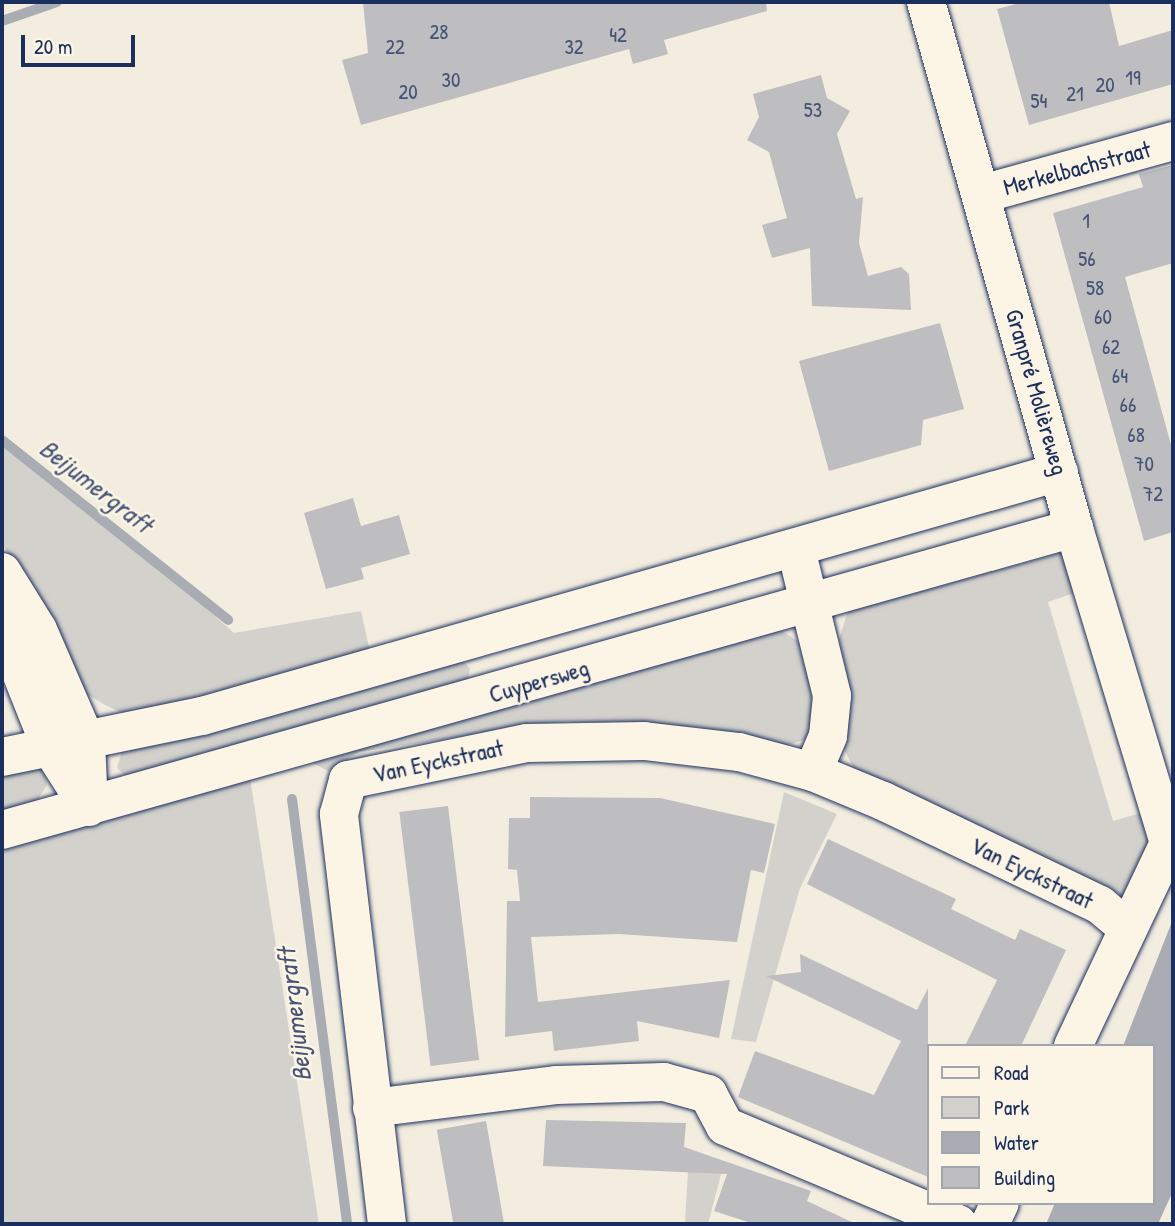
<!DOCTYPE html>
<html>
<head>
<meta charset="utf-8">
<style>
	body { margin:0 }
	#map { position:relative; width:1175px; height:1226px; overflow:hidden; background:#f3ede0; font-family:"Patrick Hand",sans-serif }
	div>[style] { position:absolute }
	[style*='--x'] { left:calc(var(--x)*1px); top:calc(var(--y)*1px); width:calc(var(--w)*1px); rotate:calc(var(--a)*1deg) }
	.green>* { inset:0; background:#d3d1cc }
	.water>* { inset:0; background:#a9acb3 }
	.stream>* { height:10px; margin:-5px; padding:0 5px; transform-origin:5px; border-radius:5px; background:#a9acb3 }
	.building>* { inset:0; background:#bebec0; transform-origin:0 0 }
	.roads { filter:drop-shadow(0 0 2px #1b2f5e) drop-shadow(0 0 2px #1b2f5e) }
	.street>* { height:38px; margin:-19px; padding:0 19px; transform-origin:19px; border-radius:19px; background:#fcf5e5 }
	.secondary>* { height:38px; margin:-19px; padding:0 19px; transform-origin:19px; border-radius:19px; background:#fcf5e5 }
	.highway>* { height:38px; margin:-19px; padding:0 19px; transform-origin:19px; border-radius:19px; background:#fcf5e5 }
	span { translate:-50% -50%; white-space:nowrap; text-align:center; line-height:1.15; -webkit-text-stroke:5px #fcf5e5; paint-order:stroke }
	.number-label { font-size:21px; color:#445376 }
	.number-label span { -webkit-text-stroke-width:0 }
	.street-label { font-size:24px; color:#1b2f5e }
	.water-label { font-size:26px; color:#465478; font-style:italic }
	.frame { position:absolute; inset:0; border:4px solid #1b2f5e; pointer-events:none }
	.legend { position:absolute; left:927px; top:1044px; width:228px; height:161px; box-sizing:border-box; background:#fcf5e5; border:2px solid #a2a6af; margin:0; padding:9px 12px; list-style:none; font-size:21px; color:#1b2f5e }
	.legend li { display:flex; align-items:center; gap:14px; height:35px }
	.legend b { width:35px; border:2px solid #a2a6af }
	.scale { position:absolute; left:21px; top:35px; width:114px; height:32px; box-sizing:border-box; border:4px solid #1b2f5e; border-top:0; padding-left:9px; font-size:21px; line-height:24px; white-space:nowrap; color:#1b2f5e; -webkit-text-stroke:5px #fcf5e5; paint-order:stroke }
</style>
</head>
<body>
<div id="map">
	<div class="green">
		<i style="clip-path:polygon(2px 442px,55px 475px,234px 633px,361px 611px,370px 652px,134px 718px,107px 706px,85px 693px,2px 543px)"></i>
		<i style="clip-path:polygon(1068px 551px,1080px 591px,1048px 602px,1113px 821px,1151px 810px,1161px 843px,1130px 899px,855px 771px,844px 749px,850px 693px,839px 639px,848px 611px)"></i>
		<i style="clip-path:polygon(780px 630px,801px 643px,819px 716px,807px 739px,781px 747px,697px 727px,565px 721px,359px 752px,328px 771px,309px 761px)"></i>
		<i style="clip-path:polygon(461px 658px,470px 669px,467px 684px,126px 776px,117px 768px,123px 748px)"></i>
		<i style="clip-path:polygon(44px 766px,47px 785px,38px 799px,24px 812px,2px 817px,2px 768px)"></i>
		<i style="clip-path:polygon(250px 778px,319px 1224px,2px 1224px,2px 845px)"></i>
		<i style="clip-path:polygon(784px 792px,837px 814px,800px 888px,756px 1042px,731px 1039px)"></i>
		<i style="clip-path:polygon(689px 1152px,724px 1163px,708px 1224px,685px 1224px)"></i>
	</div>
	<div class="water">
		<i style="clip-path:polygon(1173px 919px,1173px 1191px,1158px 1224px,1046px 1224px,1055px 1203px,1152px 1203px,1152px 1046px,1123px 1046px)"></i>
	</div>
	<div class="stream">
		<i style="--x:2;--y:21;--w:58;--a:-19.1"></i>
		<i style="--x:2;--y:440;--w:289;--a:38.5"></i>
		<i style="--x:292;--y:799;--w:429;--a:82.6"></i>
	</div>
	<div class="building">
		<i style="clip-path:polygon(363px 2px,766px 2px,767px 11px,664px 40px,668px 54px,633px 64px,629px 49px,361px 125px,342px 60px,368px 53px)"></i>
		<i style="clip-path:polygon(1024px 2px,1109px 2px,1119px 46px,1173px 30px,1173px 84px,1029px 125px,997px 9px)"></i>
		<i style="clip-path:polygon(821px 75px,827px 98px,850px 111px,837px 134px,856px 199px,863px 197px,859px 243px,868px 276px,901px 267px,909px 274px,911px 310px,812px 306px,810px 248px,772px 258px,762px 225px,787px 218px,769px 152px,747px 140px,759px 117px,753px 94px)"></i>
		<i style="clip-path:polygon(1173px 165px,1173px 263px,1125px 277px,1173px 452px,1173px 532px,1144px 541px,1053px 213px,1143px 187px,1139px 174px)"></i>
		<i style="clip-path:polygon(940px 323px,964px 409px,923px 420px,921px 445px,829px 471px,799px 361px)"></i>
		<i style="clip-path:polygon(353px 498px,361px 526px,399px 515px,410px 554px,361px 568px,364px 579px,326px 589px,304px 513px)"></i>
		<i style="clip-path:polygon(530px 797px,660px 798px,775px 824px,764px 873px,751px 870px,737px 942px,619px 934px,531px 937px,538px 1002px,730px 980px,719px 1038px,637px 1021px,639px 1041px,554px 1051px,552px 1031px,505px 1037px,507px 901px,520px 901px,517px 870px,508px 869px,509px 818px,530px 818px)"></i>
		<i style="left:448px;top:806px;width:256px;height:49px;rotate:83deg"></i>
		<i style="clip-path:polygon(828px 839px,956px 899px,951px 909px,1015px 940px,1020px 929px,1066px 950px,1021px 1046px,965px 1046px,997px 980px,807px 884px)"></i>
		<i style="clip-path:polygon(800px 954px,917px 1010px,928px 988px,928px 1177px,738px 1097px,755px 1051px,874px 1095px,901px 1041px,766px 976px,801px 972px)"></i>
		<i style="clip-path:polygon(546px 1120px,686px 1123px,684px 1147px,811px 1191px,807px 1201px,856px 1224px,754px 1224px,714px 1211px,727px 1174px,543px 1166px)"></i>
		<i style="left:486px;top:1121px;width:105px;height:50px;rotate:80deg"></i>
	</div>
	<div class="roads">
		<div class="street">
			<i style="--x:982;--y:194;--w:198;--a:-15.5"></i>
			<i style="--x:796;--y:549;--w:151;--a:76.2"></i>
			<i style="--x:832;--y:696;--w:40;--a:95.7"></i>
			<i style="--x:828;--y:736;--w:39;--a:113"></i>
			<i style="--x:1073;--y:1046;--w:225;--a:-64.7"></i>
			<i style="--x:1169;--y:843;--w:329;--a:-106.8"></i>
			<i style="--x:372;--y:1108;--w:185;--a:-7.1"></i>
			<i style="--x:556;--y:1085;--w:108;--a:-1.6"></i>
			<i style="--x:664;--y:1082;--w:46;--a:15.3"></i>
			<i style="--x:708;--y:1094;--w:36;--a:62"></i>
			<i style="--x:725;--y:1126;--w:253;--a:22.8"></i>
			<i style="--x:387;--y:1224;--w:413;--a:-96.7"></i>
			<i style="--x:339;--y:814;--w:35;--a:-75"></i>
			<i style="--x:348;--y:780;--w:183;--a:-11.7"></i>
			<i style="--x:527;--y:743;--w:117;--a:-1"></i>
			<i style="--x:644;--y:741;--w:96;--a:6.6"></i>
			<i style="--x:739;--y:752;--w:77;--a:15.1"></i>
			<i style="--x:813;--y:772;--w:76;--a:22.5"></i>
			<i style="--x:883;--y:801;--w:241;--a:25.6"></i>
			<i style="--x:1100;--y:905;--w:35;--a:40"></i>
			<i style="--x:990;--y:1224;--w:23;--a:-65"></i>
		</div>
		<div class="secondary">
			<i style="--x:2;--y:757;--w:204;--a:-11.6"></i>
			<i style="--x:202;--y:716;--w:891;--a:-15.89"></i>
			<i style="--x:2;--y:830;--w:1114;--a:-15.73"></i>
			<i style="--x:1074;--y:528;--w:546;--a:-105.71"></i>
		</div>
		<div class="highway">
			<i style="--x:2;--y:572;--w:68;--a:58.2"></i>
			<i style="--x:38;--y:630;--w:121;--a:66.6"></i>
			<i style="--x:86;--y:741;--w:66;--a:87.4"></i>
			<i style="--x:2;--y:625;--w:132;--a:68.3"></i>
			<i style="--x:51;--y:748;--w:69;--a:57.5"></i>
		</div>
	</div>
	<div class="number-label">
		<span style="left:439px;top:32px">28</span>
		<span style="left:618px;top:35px">42</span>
		<span style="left:395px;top:47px">22</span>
		<span style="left:574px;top:47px">32</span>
		<span style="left:1133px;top:78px">19</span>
		<span style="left:451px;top:80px">30</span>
		<span style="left:1105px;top:85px">20</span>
		<span style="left:408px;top:92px">20</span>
		<span style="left:1075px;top:94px">21</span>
		<span style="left:1039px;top:101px">54</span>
		<span style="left:813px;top:110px">53</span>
		<span style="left:1086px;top:221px">1</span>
		<span style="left:1087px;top:259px">56</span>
		<span style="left:1095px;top:288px">58</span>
		<span style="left:1103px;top:317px">60</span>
		<span style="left:1111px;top:347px">62</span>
		<span style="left:1120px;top:376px">64</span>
		<span style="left:1128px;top:405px">66</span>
		<span style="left:1136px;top:435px">68</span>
		<span style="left:1144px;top:464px">70</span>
		<span style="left:1153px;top:494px">72</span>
	</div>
	<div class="street-label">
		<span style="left:1077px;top:168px;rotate:-15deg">Merkelbachstraat</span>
		<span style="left:1037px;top:392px;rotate:74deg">Granpré Molièreweg</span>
		<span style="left:539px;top:681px;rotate:-16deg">Cuypersweg</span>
		<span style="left:438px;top:761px;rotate:-12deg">Van Eyckstraat</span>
		<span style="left:1032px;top:873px;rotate:26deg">Van Eyckstraat</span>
	</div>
	<div class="water-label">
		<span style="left:96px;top:486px;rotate:38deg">Beijumergraft</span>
		<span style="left:294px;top:1015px;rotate:-97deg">Beijumergraft</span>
	</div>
	<div class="frame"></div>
	<ul class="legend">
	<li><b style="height:9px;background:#fcf5e5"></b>Road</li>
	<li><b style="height:19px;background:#d3d1cc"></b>Park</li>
	<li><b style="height:19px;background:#a9acb3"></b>Water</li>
	<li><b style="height:19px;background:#bebec0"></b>Building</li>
	</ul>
	<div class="scale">20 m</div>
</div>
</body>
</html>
